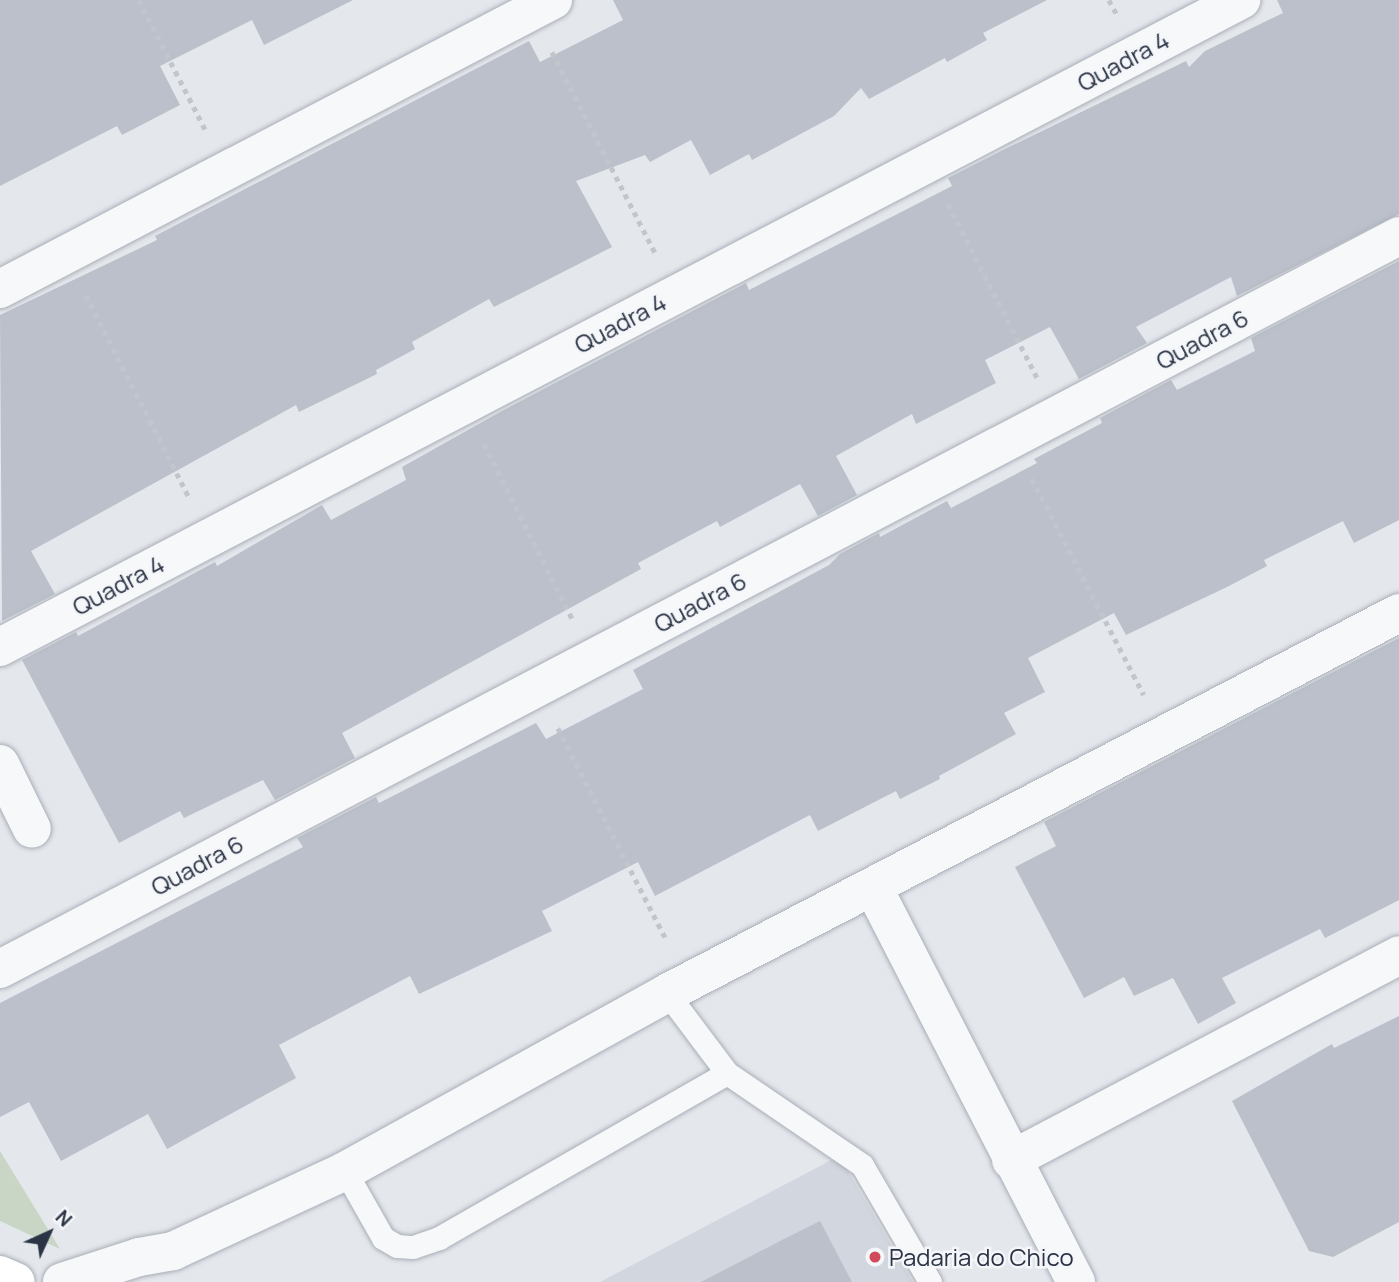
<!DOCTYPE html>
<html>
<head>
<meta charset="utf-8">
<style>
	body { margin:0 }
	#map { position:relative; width:1399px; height:1282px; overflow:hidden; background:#e4e7ec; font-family:Manrope,sans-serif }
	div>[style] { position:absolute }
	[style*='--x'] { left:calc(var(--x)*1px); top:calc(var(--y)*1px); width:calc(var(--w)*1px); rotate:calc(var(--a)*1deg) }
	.built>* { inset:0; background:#d2d6de }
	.green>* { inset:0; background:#c9d6c5 }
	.building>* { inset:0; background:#bbc0ca }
	.path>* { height:4.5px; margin-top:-2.25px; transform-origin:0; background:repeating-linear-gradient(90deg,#c2c5cb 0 5px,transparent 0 10px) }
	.roads { filter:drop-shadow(0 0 2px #a9aeb7) drop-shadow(0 0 2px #a9aeb7) }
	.service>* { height:23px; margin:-11.5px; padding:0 11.5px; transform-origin:11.5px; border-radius:11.5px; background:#f7f8fa }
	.minor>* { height:38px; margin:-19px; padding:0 19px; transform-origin:19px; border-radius:19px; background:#f7f8fa }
	.secondary>* { height:38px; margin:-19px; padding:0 19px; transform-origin:19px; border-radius:19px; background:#fff }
	.dots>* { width:19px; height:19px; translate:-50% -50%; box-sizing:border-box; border:4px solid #f4f6f9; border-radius:50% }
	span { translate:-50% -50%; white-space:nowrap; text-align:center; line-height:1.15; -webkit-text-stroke:5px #f4f6f9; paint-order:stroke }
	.street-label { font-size:24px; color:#2b3445 }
	.poi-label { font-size:24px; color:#2b3445 }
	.left { translate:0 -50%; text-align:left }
	.north { position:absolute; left:14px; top:1198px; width:70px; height:70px; -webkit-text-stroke:5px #f4f6f9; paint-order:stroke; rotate:45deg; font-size:19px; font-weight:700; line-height:28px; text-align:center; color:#2b3445 }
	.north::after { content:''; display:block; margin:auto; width:24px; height:32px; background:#2b3445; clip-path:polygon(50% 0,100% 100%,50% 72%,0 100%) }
</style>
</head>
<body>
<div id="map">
	<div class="built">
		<i style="clip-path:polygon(839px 1156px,913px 1282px,600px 1282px)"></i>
	</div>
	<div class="green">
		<i style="clip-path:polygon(0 1151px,60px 1249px,0 1221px)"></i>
	</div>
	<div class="building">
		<i style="clip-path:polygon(0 0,353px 0,264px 45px,252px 20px,160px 66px,180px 105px,122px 135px,117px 126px,0 186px)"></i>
		<i style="clip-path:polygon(613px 0,1047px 0,983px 33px,987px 40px,947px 62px,945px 58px,869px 99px,861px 88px,834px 116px,752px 160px,749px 154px,710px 175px,691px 140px,650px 162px,645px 155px,576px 181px,612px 247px,494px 307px,489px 299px,412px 342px,415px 349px,376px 370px,377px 374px,299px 412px,296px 405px,31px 551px,55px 594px,2px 621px,0 315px,157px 240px,155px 236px,529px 41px,540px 62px,623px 20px)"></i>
		<i style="clip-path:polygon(1277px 0,1399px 0,1399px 214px,1237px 296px,1231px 277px,1136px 327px,1147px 343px,1079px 379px,1050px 327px,985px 360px,996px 383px,916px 424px,912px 414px,836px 456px,857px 495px,818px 516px,800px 484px,720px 527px,717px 521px,638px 563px,641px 569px,342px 733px,355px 758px,275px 800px,263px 780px,184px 818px,180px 811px,119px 843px,22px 660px,76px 632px,78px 636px,215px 562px,217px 566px,322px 505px,331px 520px,406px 480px,402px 467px,500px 412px,746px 283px,749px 290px,952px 186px,948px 178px,1007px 148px,1186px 61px,1189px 67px,1205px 51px,1283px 13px)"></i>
		<i style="clip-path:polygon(1399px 261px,1399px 520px,1354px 543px,1343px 521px,1264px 560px,1267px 566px,1229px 586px,1126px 635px,1114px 613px,1028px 658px,1045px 692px,1004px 713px,1016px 734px,939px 776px,940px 779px,900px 799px,896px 791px,818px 831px,810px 815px,655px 896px,638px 862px,542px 911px,552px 931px,419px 994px,410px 976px,279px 1045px,296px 1078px,167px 1149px,148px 1114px,61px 1161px,29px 1102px,0 1117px,0 1003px,303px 847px,297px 838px,376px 797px,379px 803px,536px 723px,546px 739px,643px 689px,633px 670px,829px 565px,840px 554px,879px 533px,880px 537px,947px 501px,951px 508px,1037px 463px,1034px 459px,1102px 423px,1100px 418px,1171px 380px,1177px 390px,1255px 351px,1251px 338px)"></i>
		<i style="clip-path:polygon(1399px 638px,1399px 900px,1325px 938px,1320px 929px,1222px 978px,1236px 1003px,1198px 1024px,1173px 978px,1134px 996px,1124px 977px,1084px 998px,1015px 867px,1056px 846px,1044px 822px)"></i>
		<i style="clip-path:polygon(1399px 1016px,1399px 1222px,1333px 1257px,1309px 1251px,1232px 1101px,1332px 1044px,1334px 1048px)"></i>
		<i style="clip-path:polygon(820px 1221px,852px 1282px,701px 1282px,784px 1239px)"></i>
	</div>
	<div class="path">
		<i style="--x:139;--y:0;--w:149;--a:62.9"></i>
		<i style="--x:1109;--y:0;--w:18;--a:61"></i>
		<i style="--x:552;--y:52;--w:229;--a:62.8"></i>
		<i style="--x:948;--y:204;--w:195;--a:62.8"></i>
		<i style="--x:86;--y:295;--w:229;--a:63"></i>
		<i style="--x:484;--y:444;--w:197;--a:63.2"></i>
		<i style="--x:1032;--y:479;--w:243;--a:62.6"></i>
		<i style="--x:558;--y:728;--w:239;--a:62.9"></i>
	</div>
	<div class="roads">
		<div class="service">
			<i style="--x:727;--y:1073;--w:163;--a:34.3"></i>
			<i style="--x:862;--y:1165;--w:135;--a:59.8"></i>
			<i style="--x:345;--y:1171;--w:77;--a:60.4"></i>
			<i style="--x:383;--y:1238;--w:16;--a:30"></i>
			<i style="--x:397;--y:1246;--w:16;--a:4"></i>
			<i style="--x:413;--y:1247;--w:28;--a:-19"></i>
			<i style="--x:439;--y:1238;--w:332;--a:-29.8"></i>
			<i style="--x:727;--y:1073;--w:100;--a:-126.9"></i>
		</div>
		<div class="minor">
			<i style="--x:0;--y:289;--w:624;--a:-27.59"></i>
			<i style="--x:0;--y:647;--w:1400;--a:-27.54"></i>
			<i style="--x:0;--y:764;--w:72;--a:63.8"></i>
			<i style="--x:874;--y:889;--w:442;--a:62.8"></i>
			<i style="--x:0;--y:969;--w:1579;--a:-27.65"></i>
			<i style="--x:1011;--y:1160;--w:439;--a:-27.8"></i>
			<i style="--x:62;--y:1282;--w:81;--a:-18"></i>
			<i style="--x:139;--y:1257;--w:35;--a:-10"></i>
			<i style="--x:173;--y:1251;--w:190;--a:-24.9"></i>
			<i style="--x:345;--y:1171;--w:368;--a:-28.9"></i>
			<i style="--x:667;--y:993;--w:825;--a:-27.43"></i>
		</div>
		<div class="secondary">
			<i style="--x:0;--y:1275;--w:17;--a:24"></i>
		</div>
	</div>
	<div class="dots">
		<i style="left:875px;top:1257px;background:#d1495b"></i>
	</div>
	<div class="street-label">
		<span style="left:1123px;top:61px;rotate:-28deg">Quadra 4</span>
		<span style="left:620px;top:323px;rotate:-28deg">Quadra 4</span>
		<span style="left:1202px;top:339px;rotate:-28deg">Quadra 6</span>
		<span style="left:118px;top:585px;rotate:-28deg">Quadra 4</span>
		<span style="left:700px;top:602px;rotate:-28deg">Quadra 6</span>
		<span style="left:197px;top:865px;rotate:-28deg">Quadra 6</span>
	</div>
	<div class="poi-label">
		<span class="left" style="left:889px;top:1257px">Padaria do Chico</span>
	</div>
	<div class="north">N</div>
</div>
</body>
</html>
